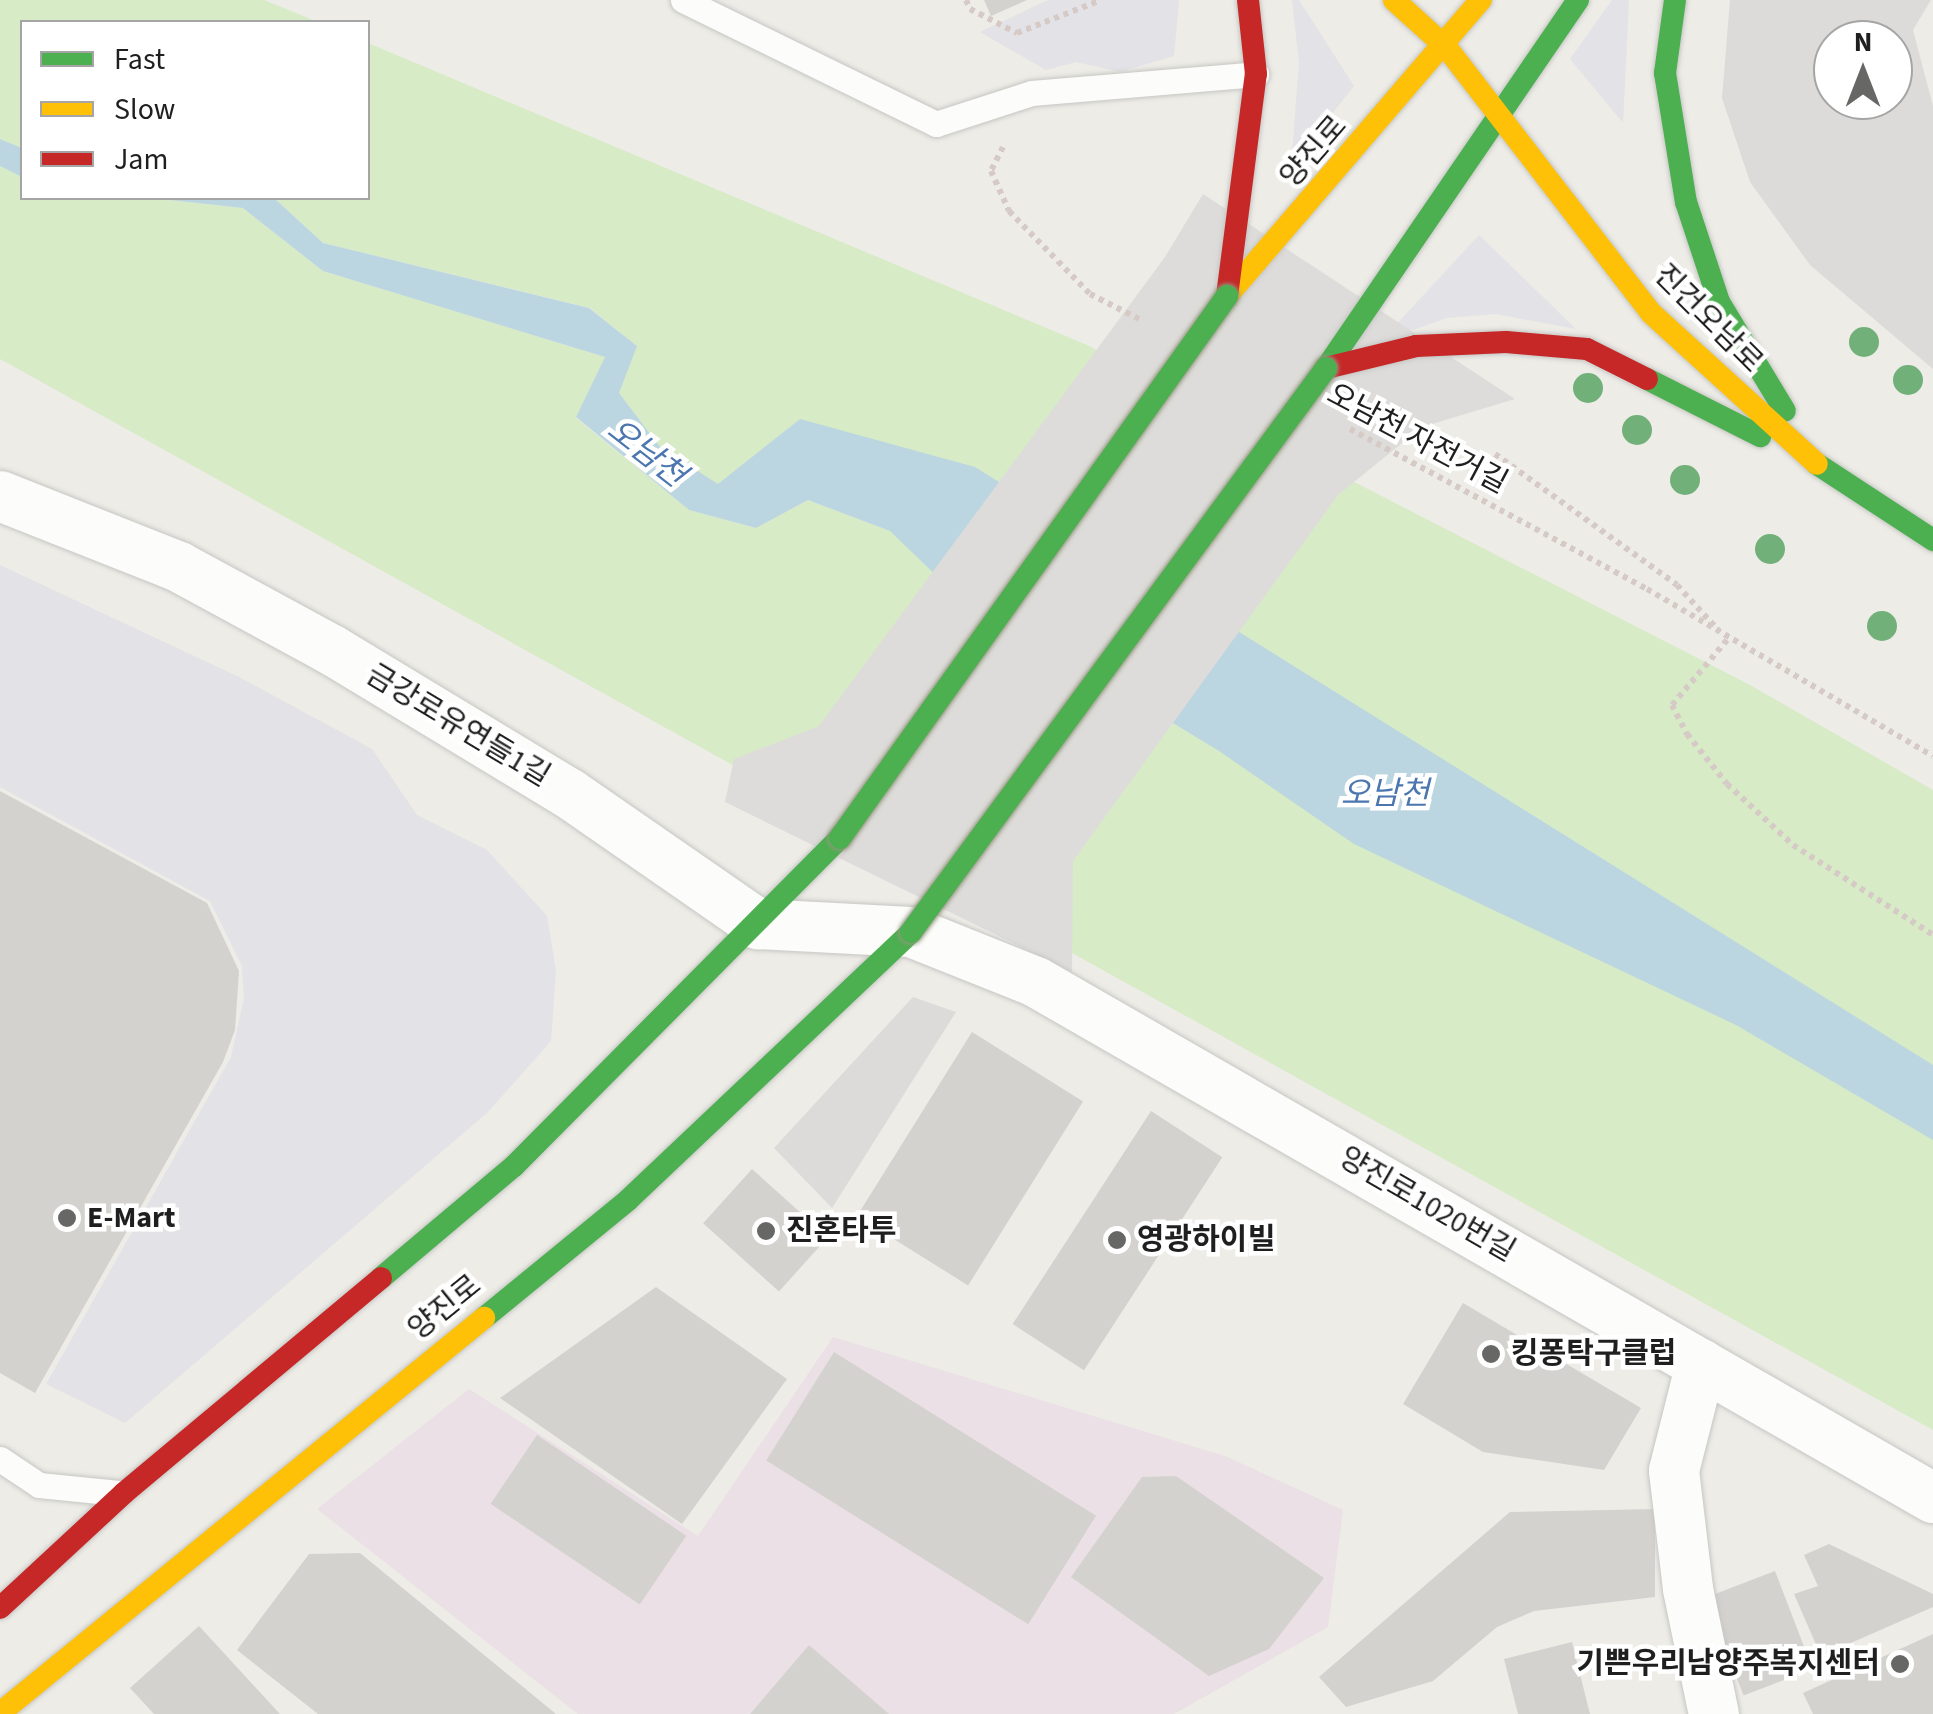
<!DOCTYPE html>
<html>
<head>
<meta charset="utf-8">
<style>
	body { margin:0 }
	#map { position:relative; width:1933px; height:1714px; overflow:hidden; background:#edece7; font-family:"Source Sans 3","Noto Sans KR",sans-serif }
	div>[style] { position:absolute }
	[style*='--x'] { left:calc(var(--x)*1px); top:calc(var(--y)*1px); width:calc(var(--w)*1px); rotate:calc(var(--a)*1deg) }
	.industrial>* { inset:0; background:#ebe0e5 }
	.grass>* { inset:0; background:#d7ebc6 }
	.parking>* { inset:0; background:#dcdbd9 }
	.plaza>* { inset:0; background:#e3e2e6 }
	.water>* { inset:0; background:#bbd6e0 }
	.pier>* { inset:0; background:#dddcda }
	.building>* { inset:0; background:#d4d2ce; transform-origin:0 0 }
	.path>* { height:6px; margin-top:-3px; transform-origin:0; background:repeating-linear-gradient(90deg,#d6cac6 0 5px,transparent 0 10px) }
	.roads { filter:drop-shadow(0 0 2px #c6c6c3) drop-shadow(0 0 2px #c6c6c3) }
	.lane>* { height:25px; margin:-12.5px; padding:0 12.5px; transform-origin:12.5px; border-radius:12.5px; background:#fcfcfb }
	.street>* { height:50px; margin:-25px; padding:0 25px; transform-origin:25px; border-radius:25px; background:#fcfcfb }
	.fast>* { height:22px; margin:-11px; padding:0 11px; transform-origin:11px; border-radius:11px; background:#4caf50 }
	.slow>* { height:22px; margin:-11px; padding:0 11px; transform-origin:11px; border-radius:11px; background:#ffc107 }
	.jam>* { height:22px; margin:-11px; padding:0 11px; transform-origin:11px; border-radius:11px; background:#c62828 }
	.bridges { filter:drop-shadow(0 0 2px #93977f) drop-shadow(0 0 2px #93977f) }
	.fast-bridge>* { height:22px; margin:-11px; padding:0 11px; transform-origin:11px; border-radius:11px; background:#4caf50 }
	.trees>* { width:30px; height:30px; margin:-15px; border-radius:50%; background:#71b078 }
	.dots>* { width:28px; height:28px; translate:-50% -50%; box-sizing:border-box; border:5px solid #fff; border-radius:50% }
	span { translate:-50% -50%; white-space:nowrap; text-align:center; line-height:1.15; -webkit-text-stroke:9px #fff; paint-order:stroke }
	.street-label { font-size:30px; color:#1f1f1f }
	.poi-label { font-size:30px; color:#1f1f1f; font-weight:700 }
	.left { translate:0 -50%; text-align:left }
	.right { translate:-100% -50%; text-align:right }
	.water-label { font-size:32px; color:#4b76af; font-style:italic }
	.legend { position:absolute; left:20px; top:20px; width:350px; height:180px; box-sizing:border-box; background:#fff; border:2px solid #a5a5a5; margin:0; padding:12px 18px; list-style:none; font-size:30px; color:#1f1f1f }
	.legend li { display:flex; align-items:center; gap:20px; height:50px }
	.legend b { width:50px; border:2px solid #a5a5a5 }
	.north { position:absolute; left:1813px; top:20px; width:100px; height:100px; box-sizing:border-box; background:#fff; border:2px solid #a5a5a5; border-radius:50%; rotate:0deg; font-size:28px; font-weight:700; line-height:40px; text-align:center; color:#1f1f1f }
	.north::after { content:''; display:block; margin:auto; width:35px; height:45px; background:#676765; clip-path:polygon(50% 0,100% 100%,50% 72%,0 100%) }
</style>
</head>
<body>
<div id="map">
	<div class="industrial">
		<i style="clip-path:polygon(833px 1337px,1225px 1456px,1343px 1510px,1328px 1627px,1174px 1714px,578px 1714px,317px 1509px,469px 1389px,698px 1536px)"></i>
	</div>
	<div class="grass">
		<i style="clip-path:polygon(0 0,264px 0,318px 22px,22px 22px,22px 148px,0 139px)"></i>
		<i style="clip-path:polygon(368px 43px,1087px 345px,1750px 685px,1933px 790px,1933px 1430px,0 359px,0 166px,22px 177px,22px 198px,152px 198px,243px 208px,323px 271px,605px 357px,576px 418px,689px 510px,756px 528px,808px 500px,890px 531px,800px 419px,718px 485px,660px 447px,618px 392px,637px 346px,590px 308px,323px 243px,274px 198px,368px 198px)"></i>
	</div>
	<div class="parking">
		<i style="clip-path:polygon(evenodd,1730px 0,1931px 0,1913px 30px,1933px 106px,1933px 369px,1810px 265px,1750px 182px,1722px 98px,1730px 0,1833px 40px,1893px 40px,1893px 100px,1833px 100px,1833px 40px)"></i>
		<i style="clip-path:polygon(913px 997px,956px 1012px,832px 1208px,774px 1148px)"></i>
	</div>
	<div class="plaza">
		<i style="clip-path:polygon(1048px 0,1179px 0,1174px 56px,1120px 72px,1076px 62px,1046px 70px,980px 32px)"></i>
		<i style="clip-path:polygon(1292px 0,1299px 0,1354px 86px,1291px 166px,1299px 63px)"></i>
		<i style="clip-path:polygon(1612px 0,1629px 0,1623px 123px,1570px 59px)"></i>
		<i style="clip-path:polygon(1479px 235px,1576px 329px,1496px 314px,1447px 318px,1381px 341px)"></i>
		<i style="clip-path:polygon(0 565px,239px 677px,372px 749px,417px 815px,487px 850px,547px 916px,556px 971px,551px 1041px,488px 1112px,125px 1423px,46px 1384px,231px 1057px,244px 998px,242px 966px,210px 901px,0 787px)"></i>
	</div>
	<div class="water">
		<i style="clip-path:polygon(0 139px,22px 148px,22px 177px,0 166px)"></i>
		<i style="clip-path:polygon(152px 198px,274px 198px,323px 243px,589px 308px,637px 346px,619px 393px,660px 447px,718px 484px,800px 419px,975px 467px,1933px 1065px,1933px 1140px,1736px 1025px,1354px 844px,1219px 751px,946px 585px,890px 531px,808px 500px,756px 528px,689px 510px,576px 417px,605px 357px,323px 271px,243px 208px)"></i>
	</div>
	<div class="pier">
		<i style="clip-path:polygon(1203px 194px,1515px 399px,1422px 427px,1338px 495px,1073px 861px,1072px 972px,725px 802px,734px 759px,819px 726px,1165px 257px)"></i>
	</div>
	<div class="building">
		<i style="clip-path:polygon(984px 0,1027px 0,991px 16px)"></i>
		<i style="clip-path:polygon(0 791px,207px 903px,239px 971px,235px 1030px,223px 1062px,35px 1393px,0 1373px)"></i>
		<i style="left:972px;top:1032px;width:131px;height:217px;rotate:32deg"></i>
		<i style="left:1151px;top:1111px;width:85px;height:254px;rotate:33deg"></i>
		<i style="left:752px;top:1169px;width:102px;height:73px;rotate:42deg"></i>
		<i style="clip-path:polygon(656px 1287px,787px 1379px,682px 1524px,500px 1398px)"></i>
		<i style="clip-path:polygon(1463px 1303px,1641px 1408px,1604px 1470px,1483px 1452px,1403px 1404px)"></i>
		<i style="left:834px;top:1352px;width:309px;height:128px;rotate:32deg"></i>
		<i style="left:537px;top:1435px;width:180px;height:83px;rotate:34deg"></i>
		<i style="clip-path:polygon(1176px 1476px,1324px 1578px,1269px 1649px,1209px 1676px,1071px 1577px,1142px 1477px)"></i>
		<i style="clip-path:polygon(1655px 1509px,1655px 1597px,1534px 1611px,1497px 1627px,1433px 1681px,1346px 1707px,1319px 1677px,1510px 1512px)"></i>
		<i style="clip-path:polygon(1829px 1544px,1933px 1594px,1933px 1607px,1821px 1656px,1794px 1594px,1818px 1586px,1804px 1555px)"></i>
		<i style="clip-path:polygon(360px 1553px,556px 1714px,318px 1714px,237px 1650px,309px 1554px)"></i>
		<i style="left:1775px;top:1571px;width:105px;height:74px;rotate:69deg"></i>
		<i style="clip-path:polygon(199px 1626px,280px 1714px,154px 1714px,130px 1688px)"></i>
		<i style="clip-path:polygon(1933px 1634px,1933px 1714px,1813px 1714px,1803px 1693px)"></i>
		<i style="clip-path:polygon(1572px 1642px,1590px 1714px,1518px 1714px,1504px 1659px)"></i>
		<i style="clip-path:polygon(809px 1645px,889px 1714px,750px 1714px)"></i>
	</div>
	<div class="path">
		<i style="--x:966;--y:0;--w:10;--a:66"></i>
		<i style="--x:970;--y:9;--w:53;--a:27.1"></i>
		<i style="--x:1017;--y:33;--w:90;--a:-21.4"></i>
		<i style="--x:1003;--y:147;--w:27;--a:117"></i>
		<i style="--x:991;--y:171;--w:44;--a:65.8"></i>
		<i style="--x:1009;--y:211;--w:116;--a:45.7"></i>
		<i style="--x:1090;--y:294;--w:55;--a:27"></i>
		<i style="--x:1350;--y:429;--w:337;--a:28.3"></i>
		<i style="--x:1647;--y:589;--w:331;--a:30.3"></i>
		<i style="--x:1495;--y:454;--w:224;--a:35.7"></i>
		<i style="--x:1677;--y:585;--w:62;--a:47.6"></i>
		<i style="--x:1727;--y:640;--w:85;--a:130.2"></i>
		<i style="--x:1672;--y:705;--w:33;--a:63"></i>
		<i style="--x:1687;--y:734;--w:64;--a:51.3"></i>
		<i style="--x:1727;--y:784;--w:90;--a:42.7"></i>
		<i style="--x:1793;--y:845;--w:166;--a:32.7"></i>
	</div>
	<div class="roads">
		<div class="lane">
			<i style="--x:683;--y:0;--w:282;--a:26.1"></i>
			<i style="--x:936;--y:124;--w:101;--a:-17.9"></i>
			<i style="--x:1032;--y:93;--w:225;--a:-4.8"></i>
			<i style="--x:0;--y:1459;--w:47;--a:33.7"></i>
			<i style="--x:39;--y:1485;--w:80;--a:5.7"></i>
		</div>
		<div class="street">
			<i style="--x:0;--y:496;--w:193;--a:21.6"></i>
			<i style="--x:179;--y:567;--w:174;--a:28.5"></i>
			<i style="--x:332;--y:650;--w:278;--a:31.2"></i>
			<i style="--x:570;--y:794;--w:229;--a:34.7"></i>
			<i style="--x:758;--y:924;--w:153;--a:3"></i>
			<i style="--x:911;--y:932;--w:135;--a:21.8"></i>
			<i style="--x:1036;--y:982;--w:1035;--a:29.91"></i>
			<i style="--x:1701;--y:1364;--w:110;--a:104.2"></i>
			<i style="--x:1674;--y:1471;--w:119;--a:83.2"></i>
			<i style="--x:1688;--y:1589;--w:128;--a:78.3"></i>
		</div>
		<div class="fast">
			<i style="--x:1675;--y:0;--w:74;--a:97.8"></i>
			<i style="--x:1665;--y:73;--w:131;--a:80.8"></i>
			<i style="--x:1686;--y:202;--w:105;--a:71.7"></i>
			<i style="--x:1719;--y:302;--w:127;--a:58.8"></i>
			<i style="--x:1326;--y:368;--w:446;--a:-55.6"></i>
			<i style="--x:1647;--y:379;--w:127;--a:26.8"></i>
			<i style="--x:1817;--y:464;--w:139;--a:33.2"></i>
			<i style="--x:381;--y:1278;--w:174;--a:-40.1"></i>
			<i style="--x:514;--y:1166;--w:462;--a:-45.2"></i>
			<i style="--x:484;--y:1318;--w:186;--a:-39.3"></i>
			<i style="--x:628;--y:1200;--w:390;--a:-43.4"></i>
		</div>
		<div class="slow">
			<i style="--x:1394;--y:0;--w:72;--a:42.2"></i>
			<i style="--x:1447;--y:48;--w:334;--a:52.4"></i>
			<i style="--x:1651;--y:313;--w:224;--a:42.3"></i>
			<i style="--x:1227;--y:296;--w:390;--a:-49.4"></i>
			<i style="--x:0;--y:1713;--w:625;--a:-39.22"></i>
		</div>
		<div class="jam">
			<i style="--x:1227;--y:296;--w:224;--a:-82.6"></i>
			<i style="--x:1256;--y:74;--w:74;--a:-96.2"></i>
			<i style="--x:1326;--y:368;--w:93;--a:-13.7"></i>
			<i style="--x:1416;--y:346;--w:90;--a:-2.5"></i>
			<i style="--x:1506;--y:342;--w:81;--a:4.9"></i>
			<i style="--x:1587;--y:349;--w:67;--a:26.6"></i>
			<i style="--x:0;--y:1608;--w:169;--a:-42.8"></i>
			<i style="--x:124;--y:1493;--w:335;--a:-39.9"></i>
		</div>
	</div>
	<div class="bridges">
		<div class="fast-bridge">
			<i style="--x:840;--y:838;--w:666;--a:-54.47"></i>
			<i style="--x:911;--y:932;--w:700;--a:-53.65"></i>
		</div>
	</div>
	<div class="trees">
		<i style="left:1864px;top:342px"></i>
		<i style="left:1908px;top:380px"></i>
		<i style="left:1588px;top:388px"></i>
		<i style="left:1637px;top:430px"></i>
		<i style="left:1685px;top:480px"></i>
		<i style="left:1770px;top:549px"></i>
		<i style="left:1882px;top:626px"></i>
	</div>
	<div class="dots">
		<i style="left:67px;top:1218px;background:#676765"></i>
		<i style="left:766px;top:1231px;background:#676765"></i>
		<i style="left:1117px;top:1240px;background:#676765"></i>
		<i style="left:1491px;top:1354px;background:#676765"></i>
		<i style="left:1900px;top:1664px;background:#676765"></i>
	</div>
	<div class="street-label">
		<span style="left:1314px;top:152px;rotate:-49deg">양진로</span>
		<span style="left:1708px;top:319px;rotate:45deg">진건오남로</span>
		<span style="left:1417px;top:439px;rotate:28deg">오남천 자전거길</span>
		<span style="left:458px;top:726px;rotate:31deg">금강로유연들1길</span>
		<span style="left:1427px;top:1205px;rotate:30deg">양진로1020번길</span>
		<span style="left:445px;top:1308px;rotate:-39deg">양진로</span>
	</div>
	<div class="poi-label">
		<span class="left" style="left:87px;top:1218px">E-Mart</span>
		<span class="left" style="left:786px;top:1231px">진혼타투</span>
		<span class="left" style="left:1137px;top:1240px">영광하이빌</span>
		<span class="left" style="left:1511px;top:1354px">킹퐁탁구클럽</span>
		<span class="right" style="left:1880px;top:1664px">기쁜우리남양주복지센터</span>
	</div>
	<div class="water-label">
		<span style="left:646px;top:453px;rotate:38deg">오남천</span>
		<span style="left:1385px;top:794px">오남천</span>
	</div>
	<ul class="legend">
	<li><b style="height:12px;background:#4caf50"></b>Fast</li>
	<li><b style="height:12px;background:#ffc107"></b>Slow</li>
	<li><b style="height:12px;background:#c62828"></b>Jam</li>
	</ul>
	<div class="north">N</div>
</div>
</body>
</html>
